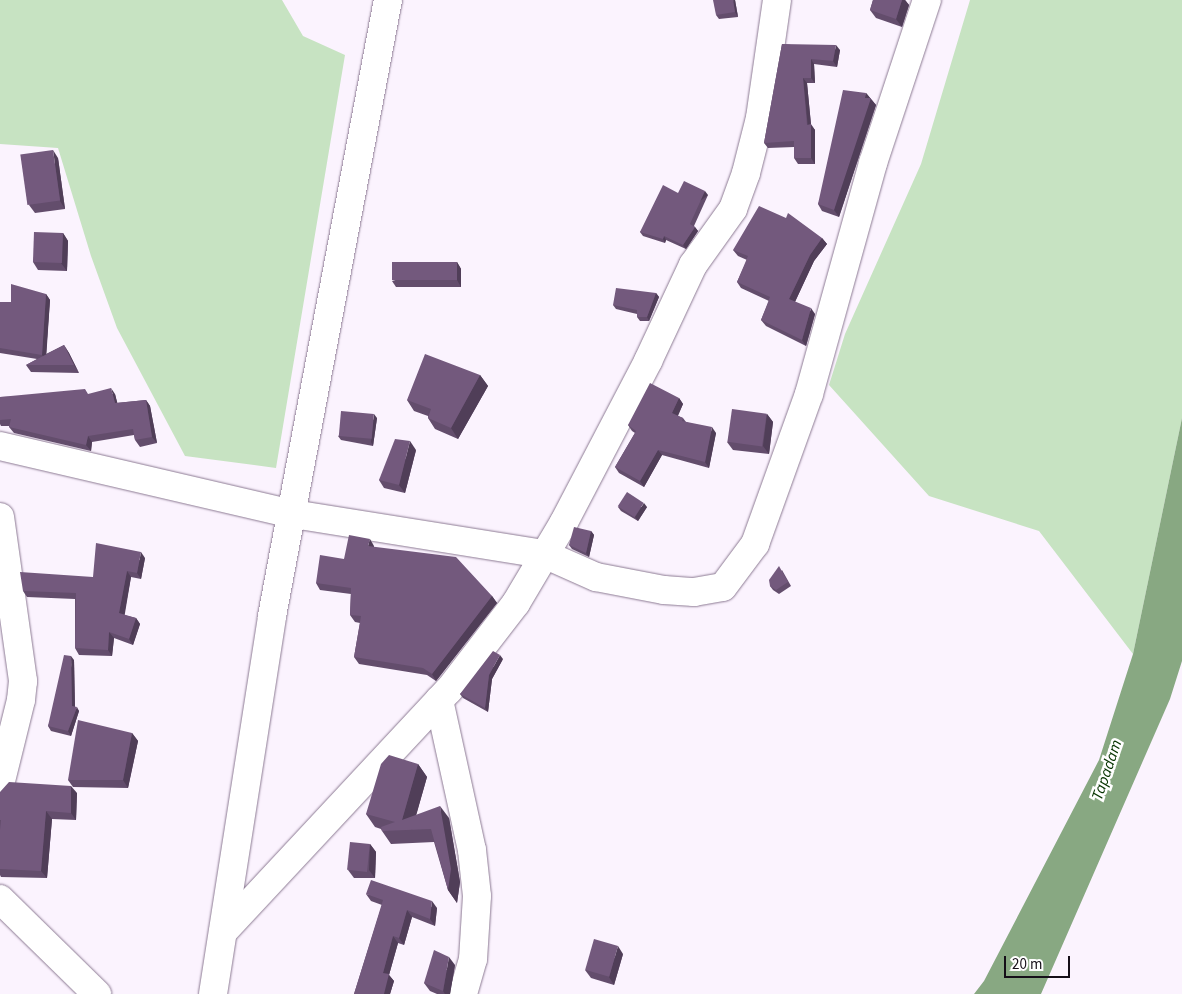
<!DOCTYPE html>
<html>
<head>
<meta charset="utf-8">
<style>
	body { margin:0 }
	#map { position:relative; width:1182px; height:994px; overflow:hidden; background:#fbf3fe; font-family:"Source Sans 3",sans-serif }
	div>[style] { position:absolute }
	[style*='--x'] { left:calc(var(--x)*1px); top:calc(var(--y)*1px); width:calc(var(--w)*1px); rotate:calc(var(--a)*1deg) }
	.green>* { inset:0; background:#c7e3c2 }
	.water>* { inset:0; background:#88a882 }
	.roads { filter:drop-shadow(0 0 1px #8c7a93) drop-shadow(0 0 1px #8c7a93) }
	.minor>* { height:28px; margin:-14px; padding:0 14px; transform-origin:14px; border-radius:14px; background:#fff }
	.wall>* { inset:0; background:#634d6c }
	.shaded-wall>* { inset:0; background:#503e58; transform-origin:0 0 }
	.building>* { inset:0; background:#73597d; transform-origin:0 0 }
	span { translate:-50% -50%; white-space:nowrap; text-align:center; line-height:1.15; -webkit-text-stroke:5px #fff; paint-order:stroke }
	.water-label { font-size:16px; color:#063400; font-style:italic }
	.scale { position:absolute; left:1004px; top:956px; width:66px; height:22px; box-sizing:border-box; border:2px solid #150e18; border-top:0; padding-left:6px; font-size:15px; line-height:18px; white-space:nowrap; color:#150e18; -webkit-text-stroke:4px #fff; paint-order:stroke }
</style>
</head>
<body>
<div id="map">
	<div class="green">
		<i style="clip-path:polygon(0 0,282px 0,303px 36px,345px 55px,276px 468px,185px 456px,117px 328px,91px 256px,58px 148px,0 144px)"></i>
		<i style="clip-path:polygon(970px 0,1182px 0,1182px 418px,1133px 654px,1039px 531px,929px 496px,829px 385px,845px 334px,921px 164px)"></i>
	</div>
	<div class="water">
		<i style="clip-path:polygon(1182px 418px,1182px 661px,1170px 699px,1041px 994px,974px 994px,984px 981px,1099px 760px,1133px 654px)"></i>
	</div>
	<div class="roads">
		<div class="minor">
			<i style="--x:0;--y:446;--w:301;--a:13.1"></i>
			<i style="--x:293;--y:514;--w:254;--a:9.1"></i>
			<i style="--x:544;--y:554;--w:57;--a:23.9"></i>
			<i style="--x:596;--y:577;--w:69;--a:10.8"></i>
			<i style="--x:664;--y:590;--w:30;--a:4"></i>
			<i style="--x:694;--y:592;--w:29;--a:-10"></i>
			<i style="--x:723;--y:587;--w:54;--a:-53.3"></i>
			<i style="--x:755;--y:544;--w:159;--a:-70.2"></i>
			<i style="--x:809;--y:394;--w:240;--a:-74.5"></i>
			<i style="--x:873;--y:163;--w:172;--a:-71.7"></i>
			<i style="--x:0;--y:517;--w:166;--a:82"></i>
			<i style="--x:23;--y:681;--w:19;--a:96"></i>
			<i style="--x:21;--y:700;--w:88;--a:103.9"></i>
			<i style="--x:439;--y:700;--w:154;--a:77.6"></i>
			<i style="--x:472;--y:850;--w:46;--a:83.8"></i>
			<i style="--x:477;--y:896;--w:63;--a:93.6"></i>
			<i style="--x:473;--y:959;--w:36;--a:106"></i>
			<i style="--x:0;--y:899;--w:136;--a:44.4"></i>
			<i style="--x:223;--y:932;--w:331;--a:-47"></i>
			<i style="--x:449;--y:690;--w:110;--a:-52.4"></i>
			<i style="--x:516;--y:603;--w:94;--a:-59.3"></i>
			<i style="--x:564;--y:522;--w:182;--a:-62.4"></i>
			<i style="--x:648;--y:361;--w:106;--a:-64.9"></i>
			<i style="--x:693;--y:265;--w:69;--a:-54.5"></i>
			<i style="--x:733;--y:209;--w:38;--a:-70"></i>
			<i style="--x:746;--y:173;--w:57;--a:-75.7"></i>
			<i style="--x:760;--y:118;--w:119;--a:-81.8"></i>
			<i style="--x:213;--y:994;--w:383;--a:-81.1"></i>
			<i style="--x:272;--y:616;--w:627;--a:-79.34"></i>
		</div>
	</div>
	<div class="wall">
		<i style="clip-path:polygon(735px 0,738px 17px,719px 19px,716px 15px)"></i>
		<i style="clip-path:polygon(873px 0,905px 0,909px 5px,902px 27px,876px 18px,870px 10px)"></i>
		<i style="clip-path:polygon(782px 44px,840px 50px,837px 67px,814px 64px,815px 83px,807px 83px,811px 124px,815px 130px,815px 164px,798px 164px,794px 158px,794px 147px,768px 148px,764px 143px)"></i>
		<i style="clip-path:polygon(866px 93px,876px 105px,839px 217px,822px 211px,818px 204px)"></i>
		<i style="clip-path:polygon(58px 158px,65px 209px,35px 213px,29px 205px)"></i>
		<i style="clip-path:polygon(678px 193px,708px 195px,694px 226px,698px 231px,686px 249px,666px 240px,665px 243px,643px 236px,640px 232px)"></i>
		<i style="clip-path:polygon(63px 233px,68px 241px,67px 271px,38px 270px,33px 262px)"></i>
		<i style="clip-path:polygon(822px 238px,827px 244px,814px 261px,795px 302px,815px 314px,806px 346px,766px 326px,761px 320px,769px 301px,741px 288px,737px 282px,747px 260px,738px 256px,733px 250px)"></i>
		<i style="clip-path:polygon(457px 262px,461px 269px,461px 287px,396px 287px,392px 281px)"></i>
		<i style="clip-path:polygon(656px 293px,659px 297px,649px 321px,640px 321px,637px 317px,637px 314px,616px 309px,613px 305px)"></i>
		<i style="clip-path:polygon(46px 294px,50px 300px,46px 354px,64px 345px,69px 353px,79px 373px,31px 372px,26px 365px,37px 359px,0 353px,0 302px,11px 302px)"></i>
		<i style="clip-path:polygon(480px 375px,488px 386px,458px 439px,435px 429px,428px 418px,428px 416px,414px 411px,407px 400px)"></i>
		<i style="clip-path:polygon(89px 394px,115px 394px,117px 403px,146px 400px,150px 406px,157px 443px,140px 447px,135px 440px,134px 435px,92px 442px,91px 451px,14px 433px,9px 427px,9px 426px,1px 426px,0 424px,0 397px)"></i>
		<i style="clip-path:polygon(679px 398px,683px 404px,678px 416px,683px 418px,686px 422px,716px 433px,709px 468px,662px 455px,644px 487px,619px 473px,615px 467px,635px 433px,632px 431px,628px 425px)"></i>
		<i style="clip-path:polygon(767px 414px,773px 422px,769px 454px,733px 450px,727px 442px)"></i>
		<i style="clip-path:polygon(377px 418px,373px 446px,341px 440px,338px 436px)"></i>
		<i style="clip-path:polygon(416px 450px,405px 493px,384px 488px,379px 480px)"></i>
		<i style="clip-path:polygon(618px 507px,647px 507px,638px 521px,621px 511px)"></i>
		<i style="clip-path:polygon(591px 531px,594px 535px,589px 557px,572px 549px,569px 545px)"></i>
		<i style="clip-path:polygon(374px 546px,374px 547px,492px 596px,497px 603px,436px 681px,427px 675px,359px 664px,354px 657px,360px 623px,355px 622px,350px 615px,351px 594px,320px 590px,316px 583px,344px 559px)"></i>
		<i style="clip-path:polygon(145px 558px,141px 579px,131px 577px,124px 615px,136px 618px,140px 624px,133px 645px,114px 638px,112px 656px,79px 655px,75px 648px,75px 599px,27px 597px,23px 591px,93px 577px)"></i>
		<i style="clip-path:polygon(782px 570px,791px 586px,779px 594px,773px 590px,770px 586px)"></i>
		<i style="clip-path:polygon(503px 659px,492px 679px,488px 712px,463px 698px,460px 694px)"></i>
		<i style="clip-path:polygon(74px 660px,75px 707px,79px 711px,71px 736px,51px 731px,48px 726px)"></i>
		<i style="clip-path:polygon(132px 733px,138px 741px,128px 788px,73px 787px,68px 780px)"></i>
		<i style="clip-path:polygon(418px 764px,427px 777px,416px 815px,449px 818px,460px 882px,457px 903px,448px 890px,434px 842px,391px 844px,382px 831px,381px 829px,375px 827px,366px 814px)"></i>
		<i style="clip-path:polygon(0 792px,77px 793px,76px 820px,52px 819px,47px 878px,1px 877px,0 875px)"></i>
		<i style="clip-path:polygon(370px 844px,376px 852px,375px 878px,354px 878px,348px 870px)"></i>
		<i style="clip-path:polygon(366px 894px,437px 908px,435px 926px,412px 917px,404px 945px,398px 943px,389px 975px,394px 981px,390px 994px,354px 994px,382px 905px,371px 901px)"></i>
		<i style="clip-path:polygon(623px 954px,614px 985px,591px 978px,585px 970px)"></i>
		<i style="clip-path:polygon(455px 965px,450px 994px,437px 994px,430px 991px,424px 983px)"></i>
	</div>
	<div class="shaded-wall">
		<i style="clip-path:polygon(733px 0,735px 0,738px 17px,735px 12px)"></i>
		<i style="clip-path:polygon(902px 0,905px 0,909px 5px,902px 27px,896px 19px)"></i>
		<i style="clip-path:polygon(836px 45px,840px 50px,837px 67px,833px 61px)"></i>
		<i style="clip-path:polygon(811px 59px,814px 64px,815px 83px,811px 78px)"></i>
		<i style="clip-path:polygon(803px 78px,807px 83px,811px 125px,815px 130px,815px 164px,811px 158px)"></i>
		<i style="clip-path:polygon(866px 93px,876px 105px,839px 217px,834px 210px)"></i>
		<i style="clip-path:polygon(53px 150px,58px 158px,65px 209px,60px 201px)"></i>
		<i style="left:705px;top:191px;width:5px;height:36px;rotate:53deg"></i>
		<i style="clip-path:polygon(695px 227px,698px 231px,686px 249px,683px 245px)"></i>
		<i style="clip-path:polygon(63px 233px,68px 241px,67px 271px,61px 263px)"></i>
		<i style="clip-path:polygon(664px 236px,666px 240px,665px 243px,663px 239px)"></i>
		<i style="clip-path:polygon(822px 238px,827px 244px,814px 261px,793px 306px,789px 299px,810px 255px)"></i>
		<i style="clip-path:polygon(457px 262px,461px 269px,461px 287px,457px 280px)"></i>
		<i style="clip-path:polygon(656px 293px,659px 297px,649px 321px,647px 317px)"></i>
		<i style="clip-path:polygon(46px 294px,50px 300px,46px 360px,42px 355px)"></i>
		<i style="clip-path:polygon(811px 308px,815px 314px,806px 346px,802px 340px)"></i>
		<i style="clip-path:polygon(64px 345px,69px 353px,79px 373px,74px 365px)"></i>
		<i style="clip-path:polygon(480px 375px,488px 386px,458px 439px,451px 428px)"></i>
		<i style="clip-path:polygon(111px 388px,115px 394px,119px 409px,115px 403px)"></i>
		<i style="clip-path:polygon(679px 398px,683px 404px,676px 419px,672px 413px)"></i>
		<i style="clip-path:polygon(146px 400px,150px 406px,157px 443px,152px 437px)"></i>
		<i style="clip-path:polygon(374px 414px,377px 418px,373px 446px,371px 442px)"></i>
		<i style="clip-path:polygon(767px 414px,773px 422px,769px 454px,763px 446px)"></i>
		<i style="clip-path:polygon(712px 427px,716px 433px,709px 468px,705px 462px)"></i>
		<i style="clip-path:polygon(88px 436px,92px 442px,91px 451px,86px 445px)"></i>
		<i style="clip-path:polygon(410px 441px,416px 450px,405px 493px,399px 485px)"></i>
		<i style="clip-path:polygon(658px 450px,662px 455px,644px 487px,640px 481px)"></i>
		<i style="clip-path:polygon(644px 503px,647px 507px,638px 521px,635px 517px)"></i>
		<i style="clip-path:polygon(591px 531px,594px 535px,589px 557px,586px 553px)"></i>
		<i style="clip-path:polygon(370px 539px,374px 546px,373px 553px,368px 546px)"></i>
		<i style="clip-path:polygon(141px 552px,145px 558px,141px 579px,137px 573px)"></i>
		<i style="clip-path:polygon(127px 571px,131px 577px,124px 619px,119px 613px)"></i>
		<i style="clip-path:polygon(492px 596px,497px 603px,436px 681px,432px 674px)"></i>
		<i style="clip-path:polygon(136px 618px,140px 624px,133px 645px,129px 639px)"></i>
		<i style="clip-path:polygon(109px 632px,114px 638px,112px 656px,108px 650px)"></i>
		<i style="clip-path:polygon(500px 655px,503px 659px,492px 679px,488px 712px,485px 708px,489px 675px)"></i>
		<i style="clip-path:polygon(71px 656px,74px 660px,75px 710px,72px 706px)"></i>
		<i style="clip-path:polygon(77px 707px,79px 711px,71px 736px,68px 731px)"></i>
		<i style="clip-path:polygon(132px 733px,138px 741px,128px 788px,123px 780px)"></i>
		<i style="clip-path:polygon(418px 764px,427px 777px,412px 830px,402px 820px)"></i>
		<i style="clip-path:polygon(71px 786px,77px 793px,76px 820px,71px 813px)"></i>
		<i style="clip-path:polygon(440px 806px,449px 818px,460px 882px,457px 903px,448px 890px)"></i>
		<i style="clip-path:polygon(46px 811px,52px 819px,47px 878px,41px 871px)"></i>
		<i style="clip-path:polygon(370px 844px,376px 852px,375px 878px,369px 870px)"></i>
		<i style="clip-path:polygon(432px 901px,437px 908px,435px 926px,430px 919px)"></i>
		<i style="clip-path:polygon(407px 910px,412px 917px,404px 945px,399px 938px)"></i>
		<i style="clip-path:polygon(393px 936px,398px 943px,389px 975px,394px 981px,390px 994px,384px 994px,383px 973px)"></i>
		<i style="clip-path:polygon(618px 946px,623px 954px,614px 985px,609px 977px)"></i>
		<i style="clip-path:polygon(449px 957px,455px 965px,450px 994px,445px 994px,443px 991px)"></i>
	</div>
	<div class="building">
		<i style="clip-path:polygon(713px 0,733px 0,735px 12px,716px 15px)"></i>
		<i style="clip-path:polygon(873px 0,902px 0,896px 19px,870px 10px)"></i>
		<i style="clip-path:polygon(782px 44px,836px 45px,833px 61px,811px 59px,811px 78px,803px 78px,807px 125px,811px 124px,811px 158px,794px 158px,794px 141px,764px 143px)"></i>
		<i style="clip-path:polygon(843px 90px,866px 93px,865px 98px,871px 98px,834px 210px,818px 204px)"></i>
		<i style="left:53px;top:150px;width:51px;height:33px;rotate:82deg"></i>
		<i style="clip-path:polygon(684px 181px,705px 191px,690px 224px,695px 227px,683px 245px,664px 236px,663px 239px,640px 232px,663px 185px,678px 193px)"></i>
		<i style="clip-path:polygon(759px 206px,786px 218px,788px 213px,822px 238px,810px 255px,789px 299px,811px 308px,802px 340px,761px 320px,770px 297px,737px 282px,748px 256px,733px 250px)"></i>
		<i style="left:34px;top:232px;width:29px;height:30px;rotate:2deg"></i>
		<i style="left:457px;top:262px;width:18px;height:65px;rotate:90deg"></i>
		<i style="clip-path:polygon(11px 284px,46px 294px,42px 355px,0 348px,0 302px,11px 302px)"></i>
		<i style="clip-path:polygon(616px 288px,656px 293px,647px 317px,637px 317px,637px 310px,613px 305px)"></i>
		<i style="clip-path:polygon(64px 345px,74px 365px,26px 365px)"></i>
		<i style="clip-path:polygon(425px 354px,480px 375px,451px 428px,428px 418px,431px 409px,407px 400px)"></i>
		<i style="clip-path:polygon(650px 383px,679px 398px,672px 413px,683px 418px,682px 421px,712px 427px,705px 462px,658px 450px,640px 481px,615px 467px,636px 431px,628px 425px)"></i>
		<i style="clip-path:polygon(111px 388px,115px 403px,146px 400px,152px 437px,135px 440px,133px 429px,88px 436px,86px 445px,9px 427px,11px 419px,0 420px,0 397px,85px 389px,88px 394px)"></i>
		<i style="left:732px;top:409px;width:35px;height:33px;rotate:8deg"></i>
		<i style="left:341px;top:411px;width:33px;height:25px;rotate:5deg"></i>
		<i style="clip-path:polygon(395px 439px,410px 441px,399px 485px,379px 480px)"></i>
		<i style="left:627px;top:492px;width:20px;height:17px;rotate:33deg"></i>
		<i style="clip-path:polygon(574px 527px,591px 531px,586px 553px,569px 545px)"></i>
		<i style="clip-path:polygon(349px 535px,370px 539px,368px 546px,456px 557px,492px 596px,432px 674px,423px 668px,354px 657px,361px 616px,350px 615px,351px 588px,316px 583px,320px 555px,344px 559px)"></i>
		<i style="clip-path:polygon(96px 543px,141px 552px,137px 573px,127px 571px,119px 613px,136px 618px,129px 639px,109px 632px,108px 650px,75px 648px,76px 593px,23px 591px,20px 572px,93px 577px)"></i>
		<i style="clip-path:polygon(779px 566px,788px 582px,776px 590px,770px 586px,769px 580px)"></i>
		<i style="clip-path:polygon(493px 651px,500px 655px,489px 675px,485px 708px,460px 694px)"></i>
		<i style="clip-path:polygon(64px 655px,71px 656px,72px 706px,77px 707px,68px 731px,48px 726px)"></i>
		<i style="clip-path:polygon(78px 720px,132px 733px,123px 780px,68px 780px)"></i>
		<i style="clip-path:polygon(389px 755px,418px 764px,402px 820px,440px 806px,451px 869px,448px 890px,431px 829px,382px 831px,381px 827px,395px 822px,366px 814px,381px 764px)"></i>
		<i style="clip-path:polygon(9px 782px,71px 786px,71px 813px,46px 811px,41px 871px,0 869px,0 830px,1px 820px,0 820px,0 792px)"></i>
		<i style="left:350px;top:842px;width:20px;height:28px;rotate:6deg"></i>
		<i style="clip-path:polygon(371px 880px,432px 901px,430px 919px,407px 910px,399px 938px,393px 936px,383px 973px,389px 974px,384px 994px,354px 994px,383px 900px,366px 894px)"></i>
		<i style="left:594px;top:939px;width:25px;height:32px;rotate:16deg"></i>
		<i style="clip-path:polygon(434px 950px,449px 957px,443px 991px,424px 983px)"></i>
	</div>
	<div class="water-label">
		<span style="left:1107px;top:770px;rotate:-71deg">Tapadam</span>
	</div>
	<div class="scale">20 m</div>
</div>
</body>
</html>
